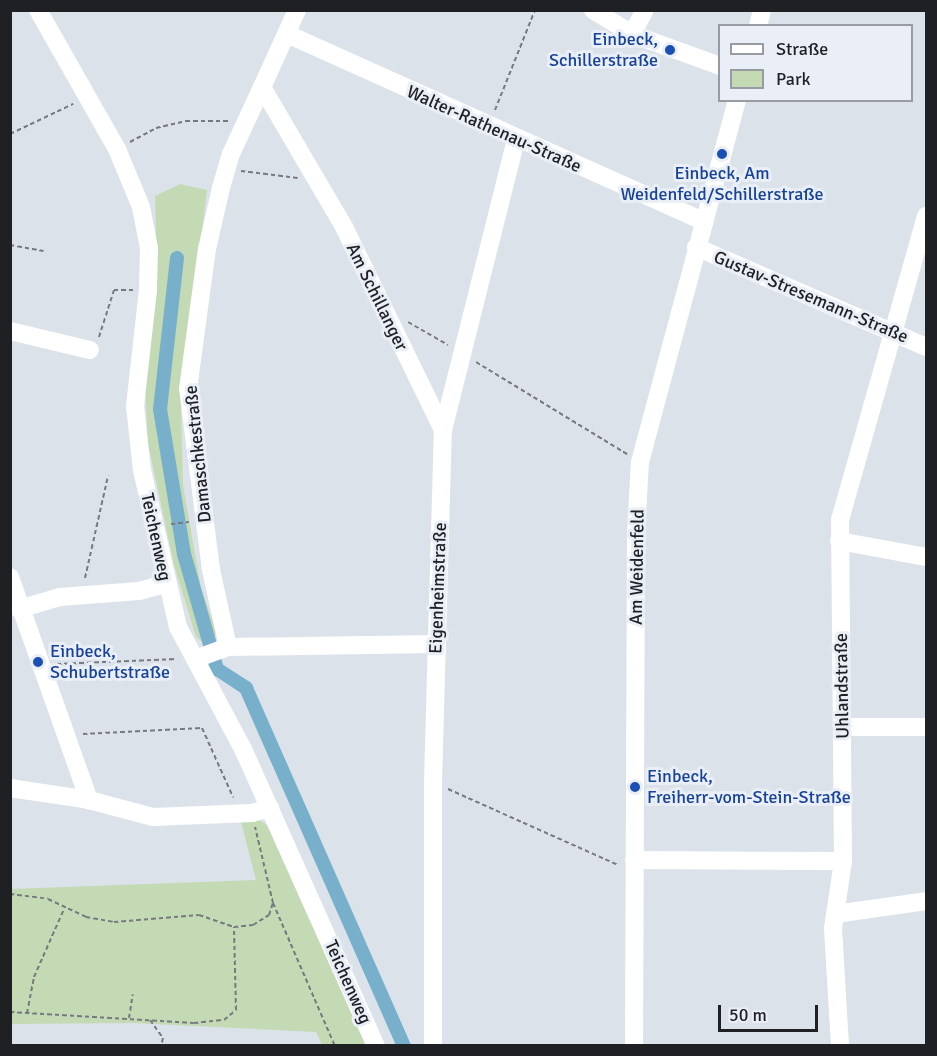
<!DOCTYPE html>
<html>
<head>
<meta charset="utf-8">
<style>
	body { margin:0 }
	#map { position:relative; width:937px; height:1056px; overflow:hidden; background:#dce2ea; font-family:Signika,sans-serif }
	div>[style] { position:absolute }
	[style*='--x'] { left:calc(var(--x)*1px); top:calc(var(--y)*1px); width:calc(var(--w)*1px); rotate:calc(var(--a)*1deg) }
	.green>* { inset:0; background:#c4dab5 }
	.canal>* { height:14px; margin:-7px; padding:0 7px; transform-origin:7px; border-radius:7px; background:#78b0cb }
	.path>* { height:2px; margin-top:-1px; transform-origin:0; background:repeating-linear-gradient(90deg,#767a7f 0 4.5px,transparent 0 7.5px) }
	.minor>* { height:18px; margin:-9px; padding:0 9px; transform-origin:9px; border-radius:9px; background:#fff }
	.dots>* { width:16px; height:16px; translate:-50% -50%; box-sizing:border-box; border:3px solid #eaeff7; border-radius:50% }
	span { translate:-50% -50%; white-space:nowrap; text-align:center; line-height:1.15; -webkit-text-stroke:6px #eaeff7; paint-order:stroke }
	.transit-label { font-size:18px; color:#164399 }
	.right { translate:-100% -50%; text-align:right }
	.left { translate:0 -50%; text-align:left }
	.street-label { font-size:18px; color:#1e2023 }
	.frame { position:absolute; inset:0; border:12px solid #1e2023; pointer-events:none }
	.legend { position:absolute; left:718px; top:24px; width:195px; height:78px; box-sizing:border-box; background:#eaeff7; border:2px solid #989ca2; margin:0; padding:8px 10px; list-style:none; font-size:18px; color:#1e2023 }
	.legend li { display:flex; align-items:center; gap:12px; height:30px }
	.legend b { width:30px; border:2px solid #989ca2 }
	.scale { position:absolute; left:718px; top:1005px; width:100px; height:27px; box-sizing:border-box; border:3px solid #1e2023; border-top:0; padding-left:8px; font-size:18px; line-height:21px; white-space:nowrap; color:#1e2023; -webkit-text-stroke:4px #eaeff7; paint-order:stroke }
</style>
</head>
<body>
<div id="map">
	<div class="green">
		<i style="clip-path:polygon(180px 184px,207px 190px,181px 411px,183px 485px,201px 588px,217px 634px,202px 641px,196px 637px,174px 565px,148px 444px,145px 387px,157px 273px,155px 196px)"></i>
		<i style="clip-path:polygon(259px 820px,270px 827px,368px 1045px,322px 1045px,316px 1032px,133px 1023px,11px 1024px,10px 889px,256px 880px,241px 822px)"></i>
	</div>
	<div class="canal">
		<i style="--x:177;--y:258;--w:152;--a:96.4"></i>
		<i style="--x:160;--y:409;--w:147;--a:80.6"></i>
		<i style="--x:184;--y:554;--w:120;--a:74"></i>
		<i style="--x:217;--y:669;--w:35;--a:33"></i>
		<i style="--x:246;--y:688;--w:391;--a:66.2"></i>
	</div>
	<div class="path">
		<i style="--x:495;--y:110;--w:108;--a:-68.2"></i>
		<i style="--x:10;--y:134;--w:70;--a:-25.5"></i>
		<i style="--x:130;--y:142;--w:30;--a:-28"></i>
		<i style="--x:156;--y:128;--w:31;--a:-13"></i>
		<i style="--x:186;--y:121;--w:42;--a:0"></i>
		<i style="--x:241;--y:171;--w:57;--a:7"></i>
		<i style="--x:10;--y:245;--w:34;--a:10"></i>
		<i style="--x:408;--y:322;--w:46;--a:29.9"></i>
		<i style="--x:99;--y:337;--w:49;--a:-72.3"></i>
		<i style="--x:114;--y:290;--w:19;--a:0"></i>
		<i style="--x:476;--y:362;--w:177;--a:31.4"></i>
		<i style="--x:171;--y:524;--w:18;--a:-6"></i>
		<i style="--x:85;--y:578;--w:105;--a:-77.3"></i>
		<i style="--x:57;--y:664;--w:120;--a:-2.4"></i>
		<i style="--x:83;--y:734;--w:119;--a:-2.9"></i>
		<i style="--x:202;--y:728;--w:76;--a:65.8"></i>
		<i style="--x:448;--y:789;--w:186;--a:24.1"></i>
		<i style="--x:10;--y:894;--w:38;--a:7"></i>
		<i style="--x:48;--y:899;--w:42;--a:25.3"></i>
		<i style="--x:86;--y:917;--w:28;--a:10"></i>
		<i style="--x:114;--y:922;--w:85;--a:-4.7"></i>
		<i style="--x:199;--y:915;--w:37;--a:19"></i>
		<i style="--x:234;--y:927;--w:19;--a:-6"></i>
		<i style="--x:253;--y:925;--w:19;--a:-32"></i>
		<i style="--x:269;--y:915;--w:13;--a:-72"></i>
		<i style="--x:273;--y:903;--w:78;--a:-103.3"></i>
		<i style="--x:273;--y:903;--w:156;--a:66.6"></i>
		<i style="--x:10;--y:1012;--w:184;--a:3.4"></i>
		<i style="--x:194;--y:1023;--w:30;--a:-6"></i>
		<i style="--x:224;--y:1020;--w:16;--a:-40"></i>
		<i style="--x:236;--y:1010;--w:83;--a:-91.4"></i>
		<i style="--x:27;--y:1013;--w:37;--a:-79"></i>
		<i style="--x:34;--y:977;--w:74;--a:-66.2"></i>
		<i style="--x:129;--y:1018;--w:24;--a:-81"></i>
		<i style="--x:150;--y:1020;--w:22;--a:54"></i>
		<i style="--x:163;--y:1038;--w:8;--a:104"></i>
	</div>
	<div class="minor">
		<i style="--x:38;--y:10;--w:160;--a:60.4"></i>
		<i style="--x:117;--y:149;--w:63;--a:67.5"></i>
		<i style="--x:141;--y:207;--w:42;--a:79"></i>
		<i style="--x:149;--y:248;--w:42;--a:91.4"></i>
		<i style="--x:148;--y:290;--w:117;--a:96.4"></i>
		<i style="--x:135;--y:406;--w:64;--a:83.8"></i>
		<i style="--x:142;--y:470;--w:161;--a:77.1"></i>
		<i style="--x:178;--y:627;--w:138;--a:62"></i>
		<i style="--x:243;--y:749;--w:325;--a:65.9"></i>
		<i style="--x:297;--y:10;--w:85;--a:114.4"></i>
		<i style="--x:262;--y:87;--w:162;--a:59.6"></i>
		<i style="--x:344;--y:227;--w:226;--a:64"></i>
		<i style="--x:593;--y:10;--w:46;--a:31.6"></i>
		<i style="--x:632;--y:34;--w:94;--a:20"></i>
		<i style="--x:758;--y:26;--w:16;--a:-76"></i>
		<i style="--x:287;--y:34;--w:456;--a:24.2"></i>
		<i style="--x:632;--y:34;--w:27;--a:-62"></i>
		<i style="--x:696;--y:247;--w:251;--a:23.5"></i>
		<i style="--x:10;--y:331;--w:82;--a:13.4"></i>
		<i style="--x:839;--y:541;--w:88;--a:10.4"></i>
		<i style="--x:10;--y:577;--w:237;--a:70.5"></i>
		<i style="--x:19;--y:609;--w:43;--a:-16.3"></i>
		<i style="--x:60;--y:597;--w:79;--a:-4.3"></i>
		<i style="--x:139;--y:591;--w:28;--a:-15"></i>
		<i style="--x:228;--y:647;--w:79;--a:-102.4"></i>
		<i style="--x:211;--y:570;--w:182;--a:-97.2"></i>
		<i style="--x:188;--y:389;--w:141;--a:-82.3"></i>
		<i style="--x:207;--y:249;--w:63;--a:-77.1"></i>
		<i style="--x:221;--y:188;--w:35;--a:-74"></i>
		<i style="--x:231;--y:154;--w:74;--a:-65.2"></i>
		<i style="--x:195;--y:659;--w:35;--a:-20"></i>
		<i style="--x:228;--y:647;--w:208;--a:-0.8"></i>
		<i style="--x:843;--y:727;--w:83;--a:0"></i>
		<i style="--x:10;--y:788;--w:80;--a:8.6"></i>
		<i style="--x:89;--y:800;--w:66;--a:14.9"></i>
		<i style="--x:153;--y:817;--w:99;--a:-2.3"></i>
		<i style="--x:252;--y:813;--w:19;--a:-16"></i>
		<i style="--x:634;--y:860;--w:209;--a:0.3"></i>
		<i style="--x:835;--y:914;--w:92;--a:-8.1"></i>
		<i style="--x:433;--y:1046;--w:264;--a:-90"></i>
		<i style="--x:433;--y:782;--w:352;--a:-88.4"></i>
		<i style="--x:443;--y:430;--w:300;--a:-75.9"></i>
		<i style="--x:634;--y:1046;--w:513;--a:-89.78"></i>
		<i style="--x:636;--y:533;--w:71;--a:-86.8"></i>
		<i style="--x:640;--y:462;--w:375;--a:-75"></i>
		<i style="--x:840;--y:1046;--w:118;--a:-93.4"></i>
		<i style="--x:833;--y:928;--w:68;--a:-81.5"></i>
		<i style="--x:843;--y:861;--w:341;--a:-90.5"></i>
		<i style="--x:840;--y:520;--w:316;--a:-74.2"></i>
	</div>
	<div class="dots">
		<i style="left:670px;top:50px;background:#1a4fb4"></i>
		<i style="left:722px;top:154px;background:#1a4fb4"></i>
		<i style="left:38px;top:662px;background:#1a4fb4"></i>
		<i style="left:635px;top:787px;background:#1a4fb4"></i>
	</div>
	<div class="transit-label">
		<span class="right" style="left:658px;top:50px">Einbeck,<br>Schillerstraße</span>
		<span style="left:722px;top:184px">Einbeck, Am<br>Weidenfeld/Schillerstraße</span>
		<span class="left" style="left:50px;top:662px">Einbeck,<br>Schubertstraße</span>
		<span class="left" style="left:647px;top:787px">Einbeck,<br>Freiherr-vom-Stein-Straße</span>
	</div>
	<div class="street-label">
		<span style="left:494px;top:129px;rotate:24deg">Walter-Rathenau-Straße</span>
		<span style="left:377px;top:297px;rotate:64deg">Am Schillanger</span>
		<span style="left:811px;top:297px;rotate:23deg">Gustav-Stresemann-Straße</span>
		<span style="left:198px;top:454px;rotate:-96deg">Damaschkestraße</span>
		<span style="left:156px;top:537px;rotate:78deg">Teichenweg</span>
		<span style="left:637px;top:567px;rotate:-89deg">Am Weidenfeld</span>
		<span style="left:438px;top:588px;rotate:-88deg">Eigenheimstraße</span>
		<span style="left:842px;top:686px;rotate:-91deg">Uhlandstraße</span>
		<span style="left:348px;top:982px;rotate:66deg">Teichenweg</span>
	</div>
	<div class="frame"></div>
	<ul class="legend">
	<li><b style="height:8px;background:#fff"></b>Straße</li>
	<li><b style="height:16px;background:#c4dab5"></b>Park</li>
	</ul>
	<div class="scale">50 m</div>
</div>
</body>
</html>
